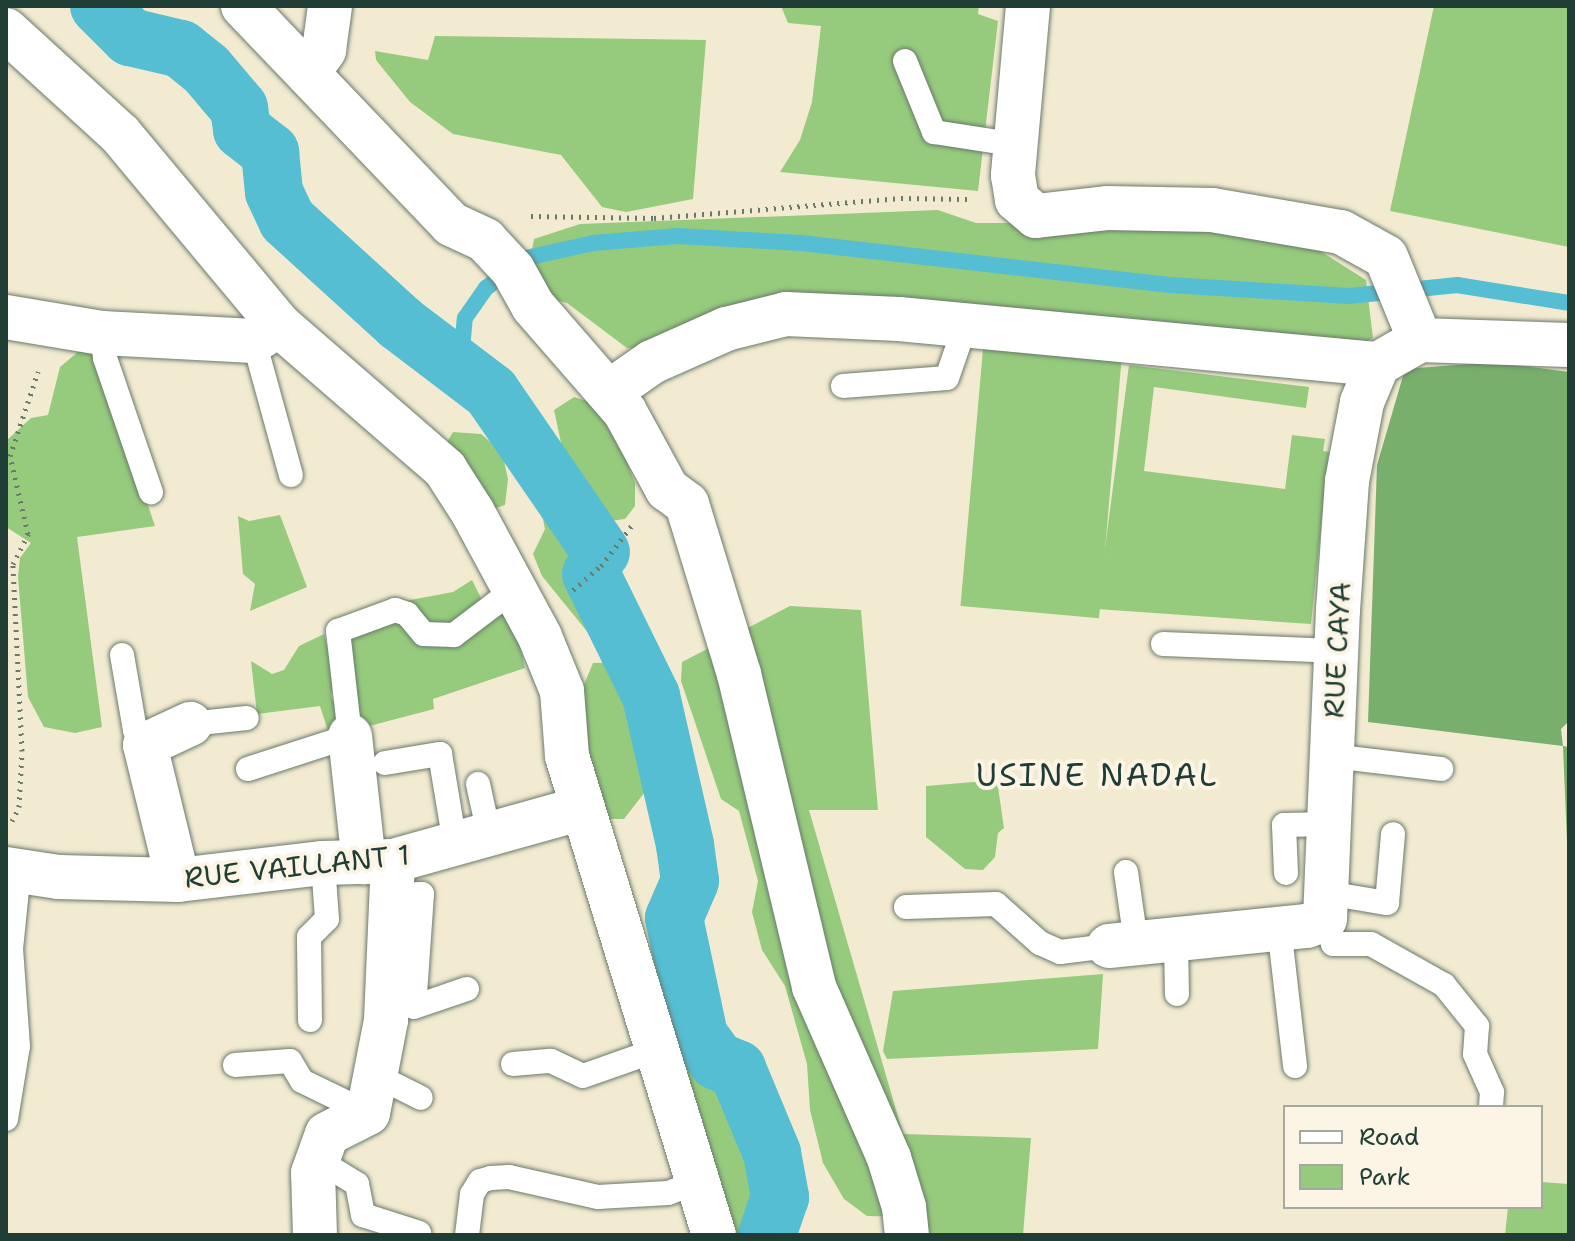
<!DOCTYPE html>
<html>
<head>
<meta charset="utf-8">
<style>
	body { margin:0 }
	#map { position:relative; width:1575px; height:1241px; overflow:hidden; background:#f2ebd1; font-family:"Shantell Sans",sans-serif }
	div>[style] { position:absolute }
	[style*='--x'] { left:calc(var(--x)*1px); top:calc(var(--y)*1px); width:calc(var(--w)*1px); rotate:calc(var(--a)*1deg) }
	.green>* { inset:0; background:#96cb7d; transform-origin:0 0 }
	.forest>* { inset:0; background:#78af6c }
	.stream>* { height:16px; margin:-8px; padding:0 8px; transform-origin:8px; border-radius:8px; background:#55bed2 }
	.canal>* { height:58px; margin:-29px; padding:0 29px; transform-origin:29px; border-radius:29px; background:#55bed2 }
	.path>* { height:5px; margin-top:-2.5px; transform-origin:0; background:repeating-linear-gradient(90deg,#697a6b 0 2px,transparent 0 8px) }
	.roads { filter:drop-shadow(0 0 2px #697a6b) drop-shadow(0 0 2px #697a6b) }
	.lane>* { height:24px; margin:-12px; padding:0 12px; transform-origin:12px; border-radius:12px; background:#fff }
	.street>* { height:44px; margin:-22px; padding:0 22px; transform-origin:22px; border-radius:22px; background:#fff }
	span { translate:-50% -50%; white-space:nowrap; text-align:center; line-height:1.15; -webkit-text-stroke:8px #fcf5e5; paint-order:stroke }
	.street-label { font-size:28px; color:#1f3d34 }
	.quarter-label { font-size:32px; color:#1f3d34; letter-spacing:2px }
	.frame { position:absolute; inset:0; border:8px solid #1f3d34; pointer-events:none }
	.legend { position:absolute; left:1283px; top:1105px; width:260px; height:104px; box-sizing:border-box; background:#fcf5e5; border:2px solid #a4ab9e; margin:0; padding:10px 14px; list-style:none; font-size:24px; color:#1f3d34 }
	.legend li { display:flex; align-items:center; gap:16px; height:40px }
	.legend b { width:40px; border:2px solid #a4ab9e }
</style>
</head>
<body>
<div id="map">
	<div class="green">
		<i style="clip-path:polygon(781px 6px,979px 6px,978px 14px,998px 21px,978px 191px,780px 172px,800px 140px,812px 102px,821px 26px,788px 23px)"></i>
		<i style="clip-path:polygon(1434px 6px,1569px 6px,1569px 247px,1390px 211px)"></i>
		<i style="clip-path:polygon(435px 36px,706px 40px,693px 199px,626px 212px,602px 207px,561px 155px,453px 134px,410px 102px,376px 60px,375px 51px,428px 60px)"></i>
		<i style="clip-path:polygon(938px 210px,976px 223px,1118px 223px,1298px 237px,1366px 280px,1373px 338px,1358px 346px,837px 304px,660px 347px,627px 348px,567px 303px,536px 295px,527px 275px,534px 239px,580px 224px)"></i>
		<i style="clip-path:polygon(85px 346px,94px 347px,155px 526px,77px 537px,102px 727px,75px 733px,44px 727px,28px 697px,18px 577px,20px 558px,31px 543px,6px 527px,6px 441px,31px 418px,48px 415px,60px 367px)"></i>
		<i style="left:983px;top:349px;width:139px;height:258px;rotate:5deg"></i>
		<i style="clip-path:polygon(1129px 365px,1309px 387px,1306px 408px,1154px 387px,1144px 471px,1285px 489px,1292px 435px,1325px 439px,1323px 451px,1329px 452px,1311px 624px,1097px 609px)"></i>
		<i style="clip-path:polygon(574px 397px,596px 404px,618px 439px,635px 483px,635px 506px,625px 519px,610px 521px,563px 452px,554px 410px)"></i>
		<i style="clip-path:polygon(453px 432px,481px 434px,502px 452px,508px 479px,505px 505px,487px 511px,446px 444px)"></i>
		<i style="clip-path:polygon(538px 496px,558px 502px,606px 569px,619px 610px,617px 638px,594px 640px,542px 576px,533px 554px,545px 529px)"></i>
		<i style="clip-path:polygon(280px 515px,307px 587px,250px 611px,255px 584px,243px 574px,238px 516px,249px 521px)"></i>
		<i style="clip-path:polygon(472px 580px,489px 614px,504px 612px,515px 625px,525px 668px,433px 699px,434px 709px,354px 730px,348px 632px,405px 601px,453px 592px)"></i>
		<i style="clip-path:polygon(790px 606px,861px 610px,878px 810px,809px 810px,903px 1134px,1031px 1138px,1023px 1235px,916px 1235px,913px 1217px,867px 1216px,844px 1199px,823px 1163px,810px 1110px,807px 1064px,785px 986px,762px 950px,752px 912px,758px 881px,739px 811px,721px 799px,681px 681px,682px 662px)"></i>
		<i style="clip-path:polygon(324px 634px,334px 676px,331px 696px,340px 716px,329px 734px,320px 706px,257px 714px,251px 661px,272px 674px,284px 670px,299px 646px)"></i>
		<i style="clip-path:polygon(628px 662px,648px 671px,659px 708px,661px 756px,648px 788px,624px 819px,610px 819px,589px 771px,583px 687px,593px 663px)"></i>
		<i style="clip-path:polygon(997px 780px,1004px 828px,998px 833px,995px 857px,983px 870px,965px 869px,926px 837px,926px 786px)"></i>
		<i style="clip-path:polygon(677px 919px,690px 920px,732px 1120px,775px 1203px,770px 1224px,777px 1235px,733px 1235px,654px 968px,657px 934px)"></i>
		<i style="clip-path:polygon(1103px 974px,1098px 1049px,887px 1059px,883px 1051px,893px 991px)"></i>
		<i style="clip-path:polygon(1541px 1182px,1569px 1184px,1569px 1235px,1505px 1235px,1508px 1207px,1541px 1207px)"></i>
	</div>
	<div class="forest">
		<i style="clip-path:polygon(1495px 362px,1569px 372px,1569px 721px,1561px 729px,1563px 746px,1569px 747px,1569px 889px,1563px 746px,1368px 722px,1377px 465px,1405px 369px)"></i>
	</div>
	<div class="stream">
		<i style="--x:475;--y:380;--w:33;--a:-113"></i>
		<i style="--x:462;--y:350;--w:32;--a:-85"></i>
		<i style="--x:465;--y:318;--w:37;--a:-55"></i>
		<i style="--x:486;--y:288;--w:50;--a:-36.9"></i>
		<i style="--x:526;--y:258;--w:69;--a:-12.6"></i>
		<i style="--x:593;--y:243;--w:85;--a:-4.7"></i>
		<i style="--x:678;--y:236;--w:123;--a:3.3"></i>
		<i style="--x:801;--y:243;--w:371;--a:6.5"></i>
		<i style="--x:1170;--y:285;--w:179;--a:3.5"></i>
		<i style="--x:1349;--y:296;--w:109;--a:-5.8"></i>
		<i style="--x:1457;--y:285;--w:113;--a:9.1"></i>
	</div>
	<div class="canal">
		<i style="--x:99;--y:6;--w:44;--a:45"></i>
		<i style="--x:130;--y:37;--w:52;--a:13.2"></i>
		<i style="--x:181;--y:49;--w:32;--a:39"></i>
		<i style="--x:206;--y:69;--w:51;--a:49.8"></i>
		<i style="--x:239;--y:108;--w:22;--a:82"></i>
		<i style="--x:242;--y:130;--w:36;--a:38"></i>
		<i style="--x:270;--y:152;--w:40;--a:84.3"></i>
		<i style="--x:274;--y:192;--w:31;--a:65"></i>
		<i style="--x:287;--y:220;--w:153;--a:42.3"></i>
		<i style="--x:400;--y:323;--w:114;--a:37.2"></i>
		<i style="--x:491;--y:392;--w:194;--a:55.5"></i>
		<i style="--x:591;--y:574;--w:136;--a:63.8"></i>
		<i style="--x:651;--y:696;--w:153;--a:77.1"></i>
		<i style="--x:685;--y:845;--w:36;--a:82"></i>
		<i style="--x:690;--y:881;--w:40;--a:113.4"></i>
		<i style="--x:674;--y:918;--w:121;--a:78"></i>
		<i style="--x:699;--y:1036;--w:31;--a:54"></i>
		<i style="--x:717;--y:1061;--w:22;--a:22"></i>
		<i style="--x:737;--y:1069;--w:91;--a:67.4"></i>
		<i style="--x:772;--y:1153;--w:45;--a:79.7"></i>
		<i style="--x:780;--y:1197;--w:40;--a:108.9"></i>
	</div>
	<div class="path">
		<i style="--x:531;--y:216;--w:123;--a:0.9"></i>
		<i style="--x:654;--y:218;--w:248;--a:-4.6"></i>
		<i style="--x:901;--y:198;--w:66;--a:0.9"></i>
		<i style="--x:573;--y:590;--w:37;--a:-41"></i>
		<i style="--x:601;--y:566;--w:53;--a:-52.7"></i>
		<i style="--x:12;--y:821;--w:16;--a:-63"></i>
		<i style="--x:19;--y:807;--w:56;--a:-86.9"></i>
		<i style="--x:22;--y:751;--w:187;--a:-92.8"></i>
		<i style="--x:13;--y:564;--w:34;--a:-63"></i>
		<i style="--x:28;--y:534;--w:80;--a:-103"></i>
		<i style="--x:10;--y:456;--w:89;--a:-71.6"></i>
	</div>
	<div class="roads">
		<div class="lane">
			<i style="--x:905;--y:61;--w:77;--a:67.8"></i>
			<i style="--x:934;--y:132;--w:85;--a:8.8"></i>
			<i style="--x:102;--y:333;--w:25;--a:83"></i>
			<i style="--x:105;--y:358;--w:142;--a:71.1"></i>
			<i style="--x:254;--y:341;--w:139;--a:74.6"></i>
			<i style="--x:843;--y:386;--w:104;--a:-4.4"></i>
			<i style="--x:947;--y:378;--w:55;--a:-70.9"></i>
			<i style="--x:1163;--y:644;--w:172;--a:2.3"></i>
			<i style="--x:122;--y:655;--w:76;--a:80.2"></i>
			<i style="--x:135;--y:730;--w:18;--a:56"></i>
			<i style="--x:190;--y:724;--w:57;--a:-6"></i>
			<i style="--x:1332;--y:756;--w:110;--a:6.8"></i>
			<i style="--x:385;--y:763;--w:56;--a:-9.3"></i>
			<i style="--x:440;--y:754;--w:91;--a:80.5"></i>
			<i style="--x:248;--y:769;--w:107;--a:-17.9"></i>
			<i style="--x:350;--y:736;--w:106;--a:-96.5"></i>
			<i style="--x:338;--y:631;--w:61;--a:-20.2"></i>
			<i style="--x:395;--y:610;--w:13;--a:18"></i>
			<i style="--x:407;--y:614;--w:26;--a:50"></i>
			<i style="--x:424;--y:634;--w:30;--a:2"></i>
			<i style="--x:454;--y:635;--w:73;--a:-37.2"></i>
			<i style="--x:478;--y:784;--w:51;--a:77.6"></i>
			<i style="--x:1126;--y:872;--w:71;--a:81.9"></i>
			<i style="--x:1286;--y:873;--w:48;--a:-92.4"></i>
			<i style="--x:1284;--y:825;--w:45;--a:-1.3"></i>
			<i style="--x:1327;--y:893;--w:61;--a:9.5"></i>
			<i style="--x:1387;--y:903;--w:69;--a:-85"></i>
			<i style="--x:392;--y:895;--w:30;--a:-2"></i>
			<i style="--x:422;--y:894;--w:113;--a:94"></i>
			<i style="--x:414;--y:1007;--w:56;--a:-18.8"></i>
			<i style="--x:906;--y:907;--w:90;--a:-1.9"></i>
			<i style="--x:996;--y:904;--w:59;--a:41.6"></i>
			<i style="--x:1040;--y:943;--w:22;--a:24"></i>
			<i style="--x:1060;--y:952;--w:49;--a:-7"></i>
			<i style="--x:1325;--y:919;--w:26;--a:72"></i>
			<i style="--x:1333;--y:944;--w:38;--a:0"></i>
			<i style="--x:1371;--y:944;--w:84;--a:29.3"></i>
			<i style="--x:1444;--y:985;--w:53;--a:51.2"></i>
			<i style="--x:1477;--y:1026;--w:28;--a:94"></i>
			<i style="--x:1475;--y:1054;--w:42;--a:65.9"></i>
			<i style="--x:1492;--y:1092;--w:15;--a:94"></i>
			<i style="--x:1279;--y:927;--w:140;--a:83.4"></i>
			<i style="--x:1176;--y:939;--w:55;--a:89"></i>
			<i style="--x:310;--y:1020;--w:83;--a:-90.7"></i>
			<i style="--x:309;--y:937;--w:25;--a:-45"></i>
			<i style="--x:327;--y:919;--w:56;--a:-94.1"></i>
			<i style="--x:513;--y:1064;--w:38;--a:-5"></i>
			<i style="--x:551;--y:1061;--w:35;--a:25"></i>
			<i style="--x:583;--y:1076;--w:78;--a:-19.4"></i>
			<i style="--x:235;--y:1065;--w:55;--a:-4.2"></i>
			<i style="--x:290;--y:1061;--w:23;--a:59"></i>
			<i style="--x:302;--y:1081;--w:73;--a:25.9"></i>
			<i style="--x:375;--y:1075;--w:51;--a:26.6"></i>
			<i style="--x:6;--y:1119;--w:74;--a:-80.7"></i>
			<i style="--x:18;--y:1046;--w:97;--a:-94.1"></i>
			<i style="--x:11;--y:949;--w:79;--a:-84.2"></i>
			<i style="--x:316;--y:1159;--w:48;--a:31.4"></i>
			<i style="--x:357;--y:1184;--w:32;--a:79"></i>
			<i style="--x:363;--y:1215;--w:59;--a:17.8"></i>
			<i style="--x:467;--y:1235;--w:41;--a:-83"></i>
			<i style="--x:472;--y:1194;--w:15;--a:-58"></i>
			<i style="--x:480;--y:1181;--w:11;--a:-15"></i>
			<i style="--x:491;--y:1178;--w:18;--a:-3"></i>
			<i style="--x:509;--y:1177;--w:91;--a:12.7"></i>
			<i style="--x:598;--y:1197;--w:70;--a:-3.3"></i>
			<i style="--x:668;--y:1193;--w:32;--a:-20"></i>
		</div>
		<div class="street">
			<i style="--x:243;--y:6;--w:301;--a:46.3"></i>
			<i style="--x:451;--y:224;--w:38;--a:25"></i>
			<i style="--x:485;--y:240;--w:41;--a:47"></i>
			<i style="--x:513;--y:270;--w:41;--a:60.9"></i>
			<i style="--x:533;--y:306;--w:140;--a:49"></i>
			<i style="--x:625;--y:412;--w:88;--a:61.4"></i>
			<i style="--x:667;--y:489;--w:25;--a:37"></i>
			<i style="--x:687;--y:504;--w:178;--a:73"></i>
			<i style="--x:739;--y:674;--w:322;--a:76.5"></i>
			<i style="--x:814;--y:987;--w:187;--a:66.3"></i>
			<i style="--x:889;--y:1158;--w:51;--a:73"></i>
			<i style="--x:904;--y:1207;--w:28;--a:84"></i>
			<i style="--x:1028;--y:6;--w:170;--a:95.1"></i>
			<i style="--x:1013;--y:175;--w:25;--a:81"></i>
			<i style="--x:1017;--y:200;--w:25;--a:40"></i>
			<i style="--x:1036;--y:216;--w:71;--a:-6.4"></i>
			<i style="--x:1107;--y:208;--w:105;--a:1.1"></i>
			<i style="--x:1212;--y:210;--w:131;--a:9.7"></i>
			<i style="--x:1341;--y:232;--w:51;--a:29.1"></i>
			<i style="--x:1386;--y:257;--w:90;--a:67.7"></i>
			<i style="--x:6;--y:30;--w:154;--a:42.4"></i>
			<i style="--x:120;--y:134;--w:249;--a:50.2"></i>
			<i style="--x:279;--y:325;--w:220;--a:40.9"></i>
			<i style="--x:445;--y:469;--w:50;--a:57.3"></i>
			<i style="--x:472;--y:511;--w:143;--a:61.6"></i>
			<i style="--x:540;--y:637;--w:58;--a:67.8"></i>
			<i style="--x:562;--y:691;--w:65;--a:85.6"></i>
			<i style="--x:567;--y:756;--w:501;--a:72.94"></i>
			<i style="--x:309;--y:71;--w:26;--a:-54"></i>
			<i style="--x:324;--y:50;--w:44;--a:-82.2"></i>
			<i style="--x:6;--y:317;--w:97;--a:9.5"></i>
			<i style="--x:102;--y:333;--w:152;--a:3"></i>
			<i style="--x:254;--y:341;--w:30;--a:-33"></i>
			<i style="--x:609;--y:392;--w:52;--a:-34.9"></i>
			<i style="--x:652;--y:362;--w:81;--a:-24"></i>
			<i style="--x:726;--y:329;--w:62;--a:-14"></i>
			<i style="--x:786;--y:314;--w:113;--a:2.5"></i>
			<i style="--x:899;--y:319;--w:481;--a:5.4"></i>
			<i style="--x:350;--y:736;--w:127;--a:83.7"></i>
			<i style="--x:6;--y:869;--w:53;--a:8.7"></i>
			<i style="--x:58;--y:877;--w:120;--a:1.4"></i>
			<i style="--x:178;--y:880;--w:146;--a:-6.7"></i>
			<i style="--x:323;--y:863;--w:70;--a:-1.6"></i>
			<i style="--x:393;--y:861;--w:197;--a:-15.6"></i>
			<i style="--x:178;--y:880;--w:139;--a:-103.7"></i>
			<i style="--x:145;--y:745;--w:50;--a:-25"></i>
			<i style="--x:1109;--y:946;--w:199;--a:-5.8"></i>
			<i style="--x:1307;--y:926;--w:19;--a:-21"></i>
			<i style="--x:1325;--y:919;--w:309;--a:-87.6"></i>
			<i style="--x:1338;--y:610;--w:129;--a:-86"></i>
			<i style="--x:1347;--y:481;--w:80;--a:-79.2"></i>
			<i style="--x:1362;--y:402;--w:41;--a:-67.2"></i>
			<i style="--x:1378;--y:364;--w:48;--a:-29.7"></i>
			<i style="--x:1420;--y:340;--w:149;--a:1.9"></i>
			<i style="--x:315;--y:1235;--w:62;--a:-91.8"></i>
			<i style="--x:313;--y:1173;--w:41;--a:-70.3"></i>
			<i style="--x:327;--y:1134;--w:46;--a:-27.1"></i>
			<i style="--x:368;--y:1113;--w:95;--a:-79"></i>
			<i style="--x:386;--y:1020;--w:159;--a:-87.5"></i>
		</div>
	</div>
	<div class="street-label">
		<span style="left:1337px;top:650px;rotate:-87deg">RUE CAYA</span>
		<span style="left:297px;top:866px;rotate:-6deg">RUE VAILLANT 1</span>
	</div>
	<div class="quarter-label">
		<span style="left:1097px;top:775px">USINE NADAL</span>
	</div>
	<div class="frame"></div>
	<ul class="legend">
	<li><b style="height:10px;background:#fff"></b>Road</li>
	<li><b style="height:22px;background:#96cb7d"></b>Park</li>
	</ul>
</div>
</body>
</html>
